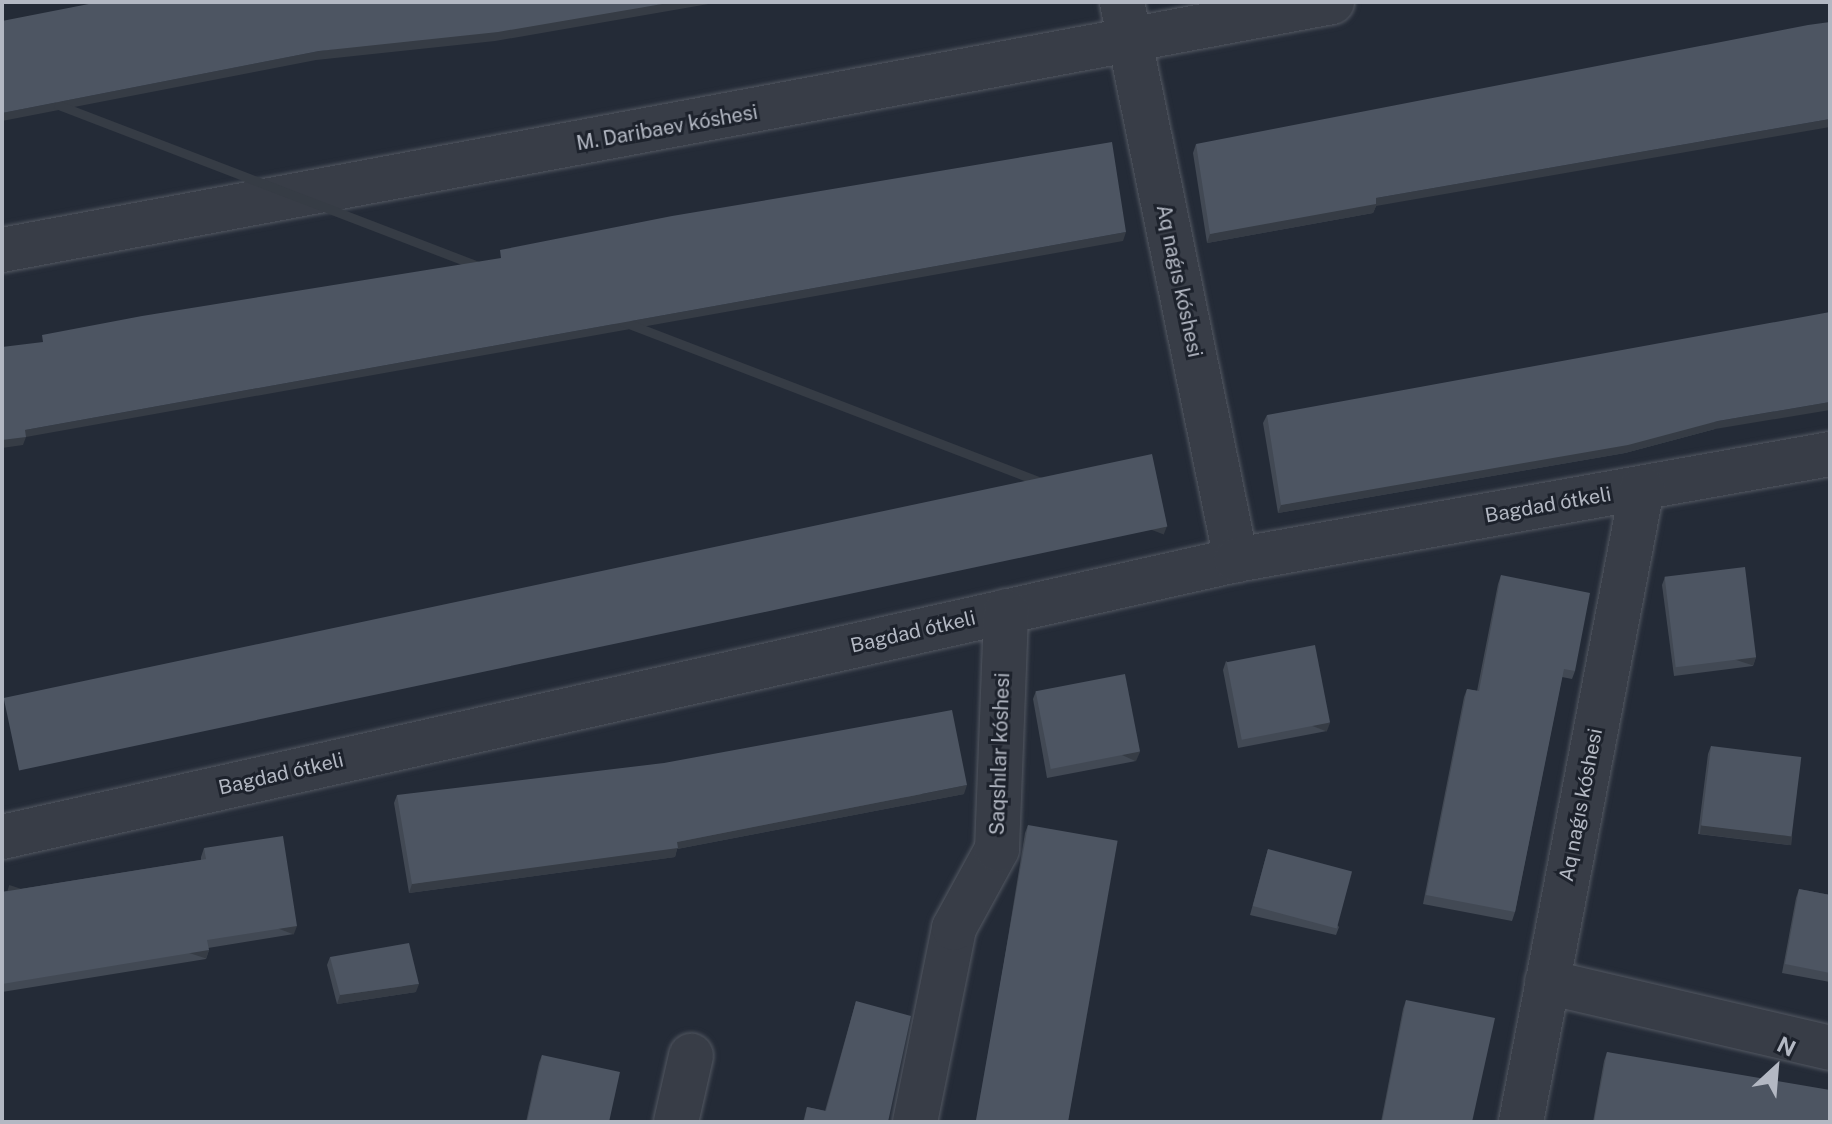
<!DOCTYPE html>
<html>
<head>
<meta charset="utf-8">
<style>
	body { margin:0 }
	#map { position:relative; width:1832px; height:1124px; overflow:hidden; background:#242b37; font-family:"Public Sans",sans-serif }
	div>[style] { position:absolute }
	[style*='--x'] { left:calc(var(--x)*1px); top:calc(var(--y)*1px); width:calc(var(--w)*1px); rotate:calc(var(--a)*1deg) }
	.roads { filter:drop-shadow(0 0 2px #535862) drop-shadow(0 0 2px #535862) }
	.minor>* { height:44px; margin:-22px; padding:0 22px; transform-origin:22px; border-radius:22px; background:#383d47 }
	.wall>* { inset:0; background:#424954 }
	.shaded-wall>* { inset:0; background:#363c45; transform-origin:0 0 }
	.building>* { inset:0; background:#4d5562; transform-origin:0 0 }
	span { translate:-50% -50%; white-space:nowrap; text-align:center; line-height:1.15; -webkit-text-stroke:6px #1d222c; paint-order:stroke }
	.street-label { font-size:20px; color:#b3b8c3 }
	.frame { position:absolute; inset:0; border:4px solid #b3b8c3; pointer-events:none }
	.north { position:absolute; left:1736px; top:1028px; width:80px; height:80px; -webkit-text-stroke:6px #1d222c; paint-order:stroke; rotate:26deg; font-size:22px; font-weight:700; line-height:32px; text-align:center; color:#b3b8c3 }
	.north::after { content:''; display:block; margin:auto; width:28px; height:36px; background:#b3b8c3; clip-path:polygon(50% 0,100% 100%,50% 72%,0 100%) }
</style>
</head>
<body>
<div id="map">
	<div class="roads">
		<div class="minor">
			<i style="--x:1122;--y:2;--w:570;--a:78.45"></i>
			<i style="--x:2;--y:250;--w:1353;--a:-10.56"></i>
			<i style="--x:2;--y:837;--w:1265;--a:-12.65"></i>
			<i style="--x:1236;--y:560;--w:603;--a:-10.12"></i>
			<i style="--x:1547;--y:982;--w:291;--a:13.1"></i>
			<i style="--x:676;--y:1122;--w:68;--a:-77.2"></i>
			<i style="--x:915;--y:1122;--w:198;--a:-78.6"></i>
			<i style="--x:954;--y:928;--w:90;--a:-61.4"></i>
			<i style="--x:997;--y:849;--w:238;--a:-87.8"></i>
			<i style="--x:1521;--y:1122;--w:645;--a:-79.19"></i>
		</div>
	</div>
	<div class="wall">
		<i style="clip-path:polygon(1196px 144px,1376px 206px,1373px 213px,1207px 243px,1193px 153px)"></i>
		<i style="clip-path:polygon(1267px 415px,1715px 429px,1625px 453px,1278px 513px,1263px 423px)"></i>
		<i style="clip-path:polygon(1501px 575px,1575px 671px,1572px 679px,1562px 677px,1515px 912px,1512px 921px,1423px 904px,1464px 697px,1467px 689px,1477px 691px,1498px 584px)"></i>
		<i style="clip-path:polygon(1665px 577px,1756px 657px,1753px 666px,1674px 676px,1662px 585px)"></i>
		<i style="clip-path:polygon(1226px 661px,1327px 731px,1238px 748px,1223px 670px)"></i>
		<i style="clip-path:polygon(1036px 691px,1136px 761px,1047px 778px,1033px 699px)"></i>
		<i style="clip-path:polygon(1711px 746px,1789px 845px,1698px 834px,1708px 754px)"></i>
		<i style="clip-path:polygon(964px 794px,677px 849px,675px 857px,409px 893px,394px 803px,397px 795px)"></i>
		<i style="clip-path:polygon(1028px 825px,1068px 1122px,978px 1122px,1025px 833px)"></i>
		<i style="clip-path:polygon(204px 848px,294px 934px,208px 948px,209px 950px,206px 959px,2px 992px,2px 892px,201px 860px,201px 857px)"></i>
		<i style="clip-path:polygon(1268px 849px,1339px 927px,1336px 935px,1250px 915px)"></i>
		<i style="clip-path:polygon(1799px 889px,1830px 895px,1830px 982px,1782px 973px,1796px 898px)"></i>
		<i style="clip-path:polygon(330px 957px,416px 992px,337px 1004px,327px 965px)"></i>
		<i style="clip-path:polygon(1406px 1000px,1472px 1122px,1381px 1122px,1403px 1009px)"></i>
		<i style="clip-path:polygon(856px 1001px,888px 1122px,803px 1122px,807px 1107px,825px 1111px)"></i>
		<i style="clip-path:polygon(1607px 1052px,1830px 1122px,1593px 1122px,1604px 1061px)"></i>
		<i style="clip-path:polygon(542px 1055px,609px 1122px,526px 1122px,539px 1063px)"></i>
	</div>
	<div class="shaded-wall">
		<i style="clip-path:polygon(674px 2px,720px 2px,495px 41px,316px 60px,2px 121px,2px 113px,319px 51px)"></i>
		<i style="clip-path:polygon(1830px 119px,1830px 127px,1376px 206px,1373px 213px,1207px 243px,1210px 234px,1376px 198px)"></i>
		<i style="clip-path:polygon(1126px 232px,1123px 241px,26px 437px,23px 445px,2px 448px,2px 440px,25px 430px)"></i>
		<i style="clip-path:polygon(1830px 402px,1830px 410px,1715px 429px,1625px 453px,1278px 513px,1281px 505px,1718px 421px)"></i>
		<i style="left:1167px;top:526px;width:9px;height:1189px;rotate:111deg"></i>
		<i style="left:1756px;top:657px;width:9px;height:80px;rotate:108deg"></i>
		<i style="left:1330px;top:723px;width:9px;height:91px;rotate:111deg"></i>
		<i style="left:1140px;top:752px;width:10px;height:92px;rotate:114deg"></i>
		<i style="clip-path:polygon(967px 785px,964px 794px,677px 849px,675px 857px,409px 893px,412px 884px,677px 842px)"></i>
		<i style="left:1701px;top:825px;width:92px;height:9px;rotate:7deg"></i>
		<i style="left:297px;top:926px;width:9px;height:91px;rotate:111deg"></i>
		<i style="left:209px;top:950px;width:9px;height:210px;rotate:108deg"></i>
		<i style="clip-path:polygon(419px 984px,416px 992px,337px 1004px,340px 995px)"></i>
	</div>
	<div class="building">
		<i style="clip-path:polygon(99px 2px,674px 2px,498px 32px,319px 51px,2px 113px,2px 21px)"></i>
		<i style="clip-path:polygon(1830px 22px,1830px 119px,1376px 198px,1376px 204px,1210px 234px,1196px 144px,1808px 25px)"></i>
		<i style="clip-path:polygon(1112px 142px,1126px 232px,25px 430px,26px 437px,2px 440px,2px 347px,43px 342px,42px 335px,142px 316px,501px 258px,500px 250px,672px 216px)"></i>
		<i style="clip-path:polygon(1830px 312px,1830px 402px,1718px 421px,1628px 445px,1281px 505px,1267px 415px)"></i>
		<i style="left:1152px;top:454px;width:74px;height:1174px;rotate:78deg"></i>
		<i style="left:1745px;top:567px;width:91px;height:81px;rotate:83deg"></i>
		<i style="clip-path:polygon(1501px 575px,1590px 593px,1575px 671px,1564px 669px,1515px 912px,1426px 895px,1467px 689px,1479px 691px)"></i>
		<i style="left:1315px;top:645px;width:79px;height:90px;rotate:79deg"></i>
		<i style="left:1125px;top:674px;width:79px;height:91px;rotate:79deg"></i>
		<i style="clip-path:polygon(952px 710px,967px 785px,677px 842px,678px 848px,412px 884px,397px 795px,664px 763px)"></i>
		<i style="left:1711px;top:746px;width:91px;height:80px;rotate:7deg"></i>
		<i style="left:1028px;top:825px;width:91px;height:301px;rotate:10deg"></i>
		<i style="clip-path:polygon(283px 836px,297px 926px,207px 940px,209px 950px,2px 984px,2px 892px,206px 859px,204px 848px)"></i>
		<i style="left:1268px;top:849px;width:87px;height:59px;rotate:15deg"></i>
		<i style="clip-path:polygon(1799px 889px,1830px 895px,1830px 973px,1785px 964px)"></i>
		<i style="clip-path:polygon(409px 943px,419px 984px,340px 995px,330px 957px)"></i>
		<i style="clip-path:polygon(1406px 1000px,1495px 1018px,1472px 1122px,1382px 1122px)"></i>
		<i style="clip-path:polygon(856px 1001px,911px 1016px,888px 1122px,804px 1122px,807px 1107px,826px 1111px)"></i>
		<i style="clip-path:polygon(1607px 1052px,1830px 1090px,1830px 1122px,1594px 1122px)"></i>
		<i style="clip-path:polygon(542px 1055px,620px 1072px,609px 1122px,527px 1122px)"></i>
	</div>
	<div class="street-label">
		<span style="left:667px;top:128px;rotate:-10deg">M. Daribaev kóshesi</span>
		<span style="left:1179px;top:281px;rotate:78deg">Aq naǵıs kóshesi</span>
		<span style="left:1548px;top:505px;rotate:-10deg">Bagdad ótkeli</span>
		<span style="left:913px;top:632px;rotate:-13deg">Bagdad ótkeli</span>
		<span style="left:1000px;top:754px;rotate:-88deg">Saqshılar kóshesi</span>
		<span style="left:281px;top:774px;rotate:-13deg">Bagdad ótkeli</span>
		<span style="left:1581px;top:805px;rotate:-79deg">Aq naǵıs kóshesi</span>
	</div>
	<div class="frame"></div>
	<div class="north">N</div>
</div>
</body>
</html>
